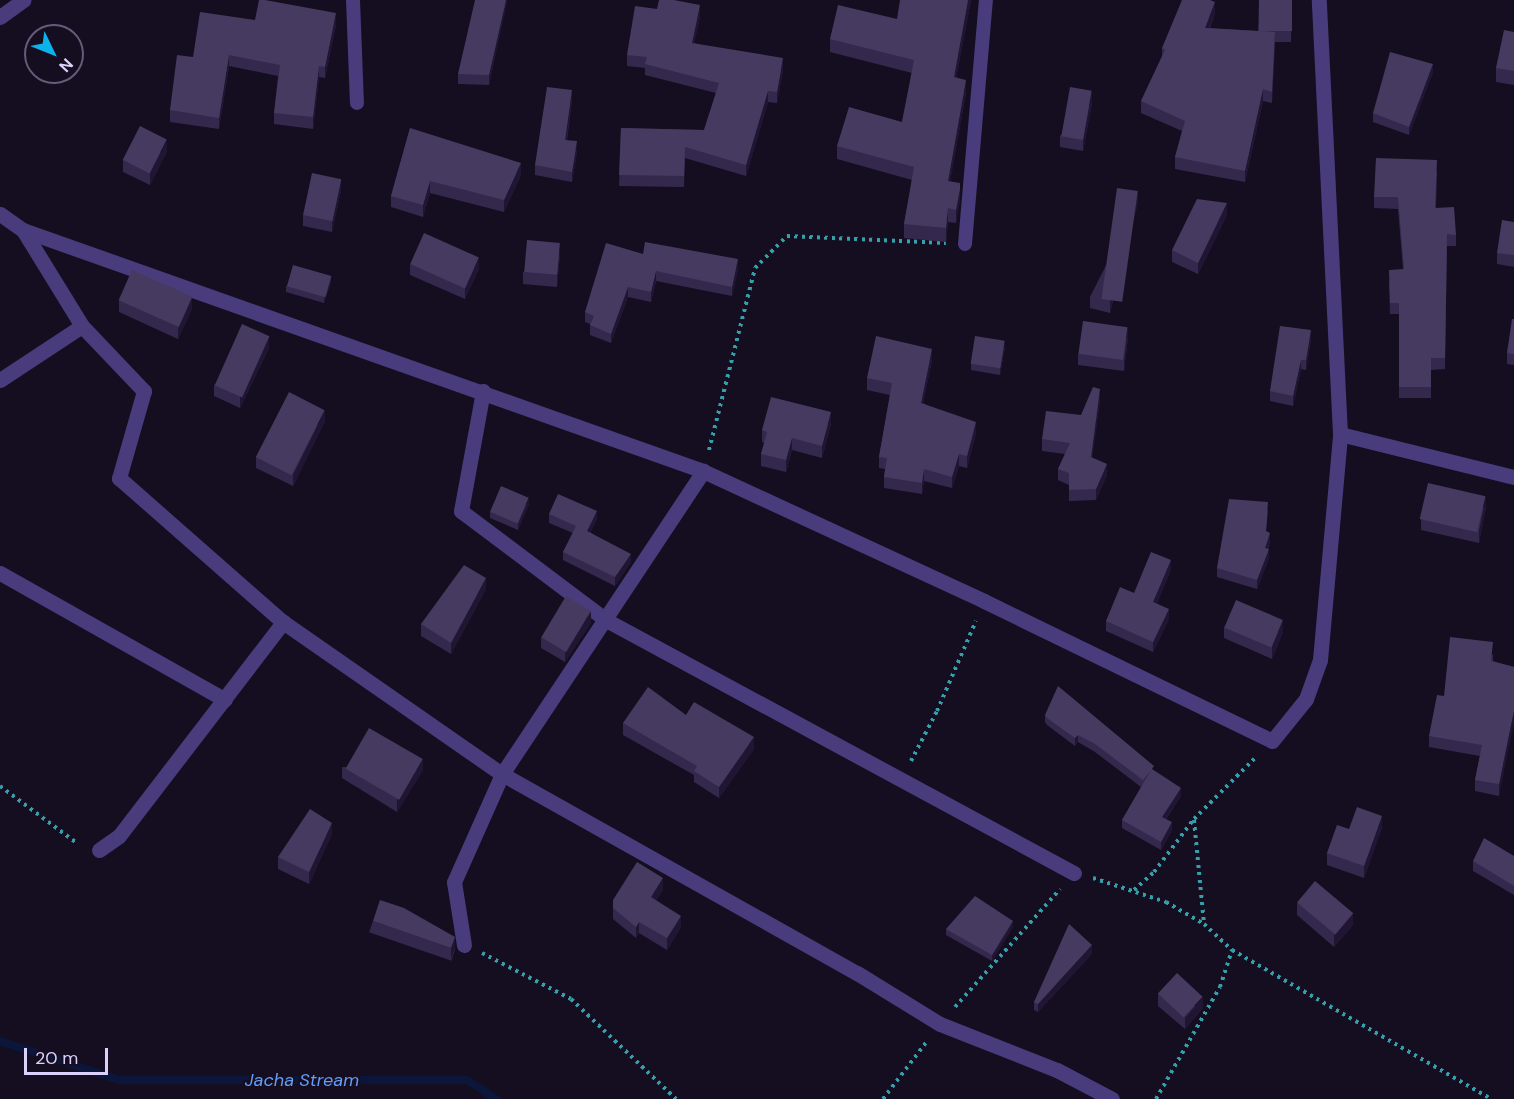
<!DOCTYPE html>
<html>
<head>
<meta charset="utf-8">
<style>
	body { margin:0 }
	#map { position:relative; width:1514px; height:1099px; overflow:hidden; background:#140e20; font-family:"DM Sans",sans-serif }
	div>[style] { position:absolute }
	[style*='--x'] { left:calc(var(--x)*1px); top:calc(var(--y)*1px); width:calc(var(--w)*1px); rotate:calc(var(--a)*1deg) }
	.stream>* { height:8px; margin:-4px; padding:0 4px; transform-origin:4px; border-radius:4px; background:#0c163b }
	.path>* { height:4px; margin-top:-2px; transform-origin:0; background:repeating-linear-gradient(90deg,#35a0ab 0 3px,transparent 0 7.5px) }
	.lane>* { height:14px; margin:-7px; padding:0 7px; transform-origin:7px; border-radius:7px; background:#483c7c }
	.street>* { height:15px; margin:-7.5px; padding:0 7.5px; transform-origin:7.5px; border-radius:7.5px; background:#483c7c }
	.wall>* { inset:0; background:#35284d; transform-origin:0 0 }
	.shaded-wall>* { inset:0; background:#201633 }
	.building>* { inset:0; background:#473a60; transform-origin:0 0 }
	span { translate:-50% -50%; white-space:nowrap; text-align:center; line-height:1.15; -webkit-text-stroke:4.5px #140e20; paint-order:stroke }
	.water-label { font-size:18px; color:#649cf6; font-style:italic }
	.north { position:absolute; left:24px; top:24px; width:60px; height:60px; box-sizing:border-box; background:#140e20; border:2px solid #645c78; border-radius:50%; rotate:133deg; font-size:16px; font-weight:700; line-height:24px; text-align:center; color:#dcd0fc }
	.north::after { content:''; display:block; margin:auto; width:21px; height:27px; background:#0db2eb; clip-path:polygon(50% 0,100% 100%,50% 72%,0 100%) }
	.scale { position:absolute; left:24px; top:1048px; width:84px; height:27px; box-sizing:border-box; border:3px solid #dcd0fc; border-top:0; padding-left:8px; font-size:18px; line-height:21px; white-space:nowrap; color:#dcd0fc; -webkit-text-stroke:4px #140e20; paint-order:stroke }
</style>
</head>
<body>
<div id="map">
	<div class="stream">
		<i style="--x:0;--y:1041;--w:125;--a:18.1"></i>
		<i style="--x:119;--y:1080;--w:348;--a:0"></i>
		<i style="--x:467;--y:1080;--w:35;--a:33"></i>
	</div>
	<div class="path">
		<i style="--x:709;--y:450;--w:188;--a:-75.8"></i>
		<i style="--x:755;--y:268;--w:45;--a:-45"></i>
		<i style="--x:787;--y:236;--w:159;--a:2.5"></i>
		<i style="--x:911;--y:761;--w:56;--a:-62.5"></i>
		<i style="--x:937;--y:711;--w:98;--a:-66.6"></i>
		<i style="--x:0;--y:786;--w:97;--a:36.6"></i>
		<i style="--x:1194;--y:820;--w:103;--a:84.5"></i>
		<i style="--x:1093;--y:878;--w:77;--a:18.2"></i>
		<i style="--x:1166;--y:902;--w:44;--a:30.1"></i>
		<i style="--x:1204;--y:924;--w:38;--a:43"></i>
		<i style="--x:1232;--y:950;--w:299;--a:29.9"></i>
		<i style="--x:1134;--y:890;--w:27;--a:-42"></i>
		<i style="--x:1154;--y:872;--w:66;--a:-53"></i>
		<i style="--x:1194;--y:819;--w:89;--a:-45"></i>
		<i style="--x:482;--y:953;--w:100;--a:27.3"></i>
		<i style="--x:571;--y:999;--w:145;--a:43.6"></i>
		<i style="--x:955;--y:1007;--w:158;--a:-48.3"></i>
		<i style="--x:883;--y:1099;--w:74;--a:-52.7"></i>
		<i style="--x:1156;--y:1099;--w:129;--a:-60.3"></i>
		<i style="--x:1220;--y:987;--w:39;--a:-72"></i>
	</div>
	<div class="lane">
		<i style="--x:353;--y:0;--w:103;--a:87.8"></i>
		<i style="--x:965;--y:244;--w:245;--a:-85.1"></i>
	</div>
	<div class="street">
		<i style="--x:0;--y:17;--w:29;--a:-36"></i>
		<i style="--x:0;--y:214;--w:28;--a:35"></i>
		<i style="--x:23;--y:230;--w:721;--a:19.51"></i>
		<i style="--x:703;--y:471;--w:310;--a:24.8"></i>
		<i style="--x:984;--y:601;--w:320;--a:25.9"></i>
		<i style="--x:1272;--y:741;--w:54;--a:-51"></i>
		<i style="--x:1306;--y:699;--w:41;--a:-70.3"></i>
		<i style="--x:1320;--y:660;--w:227;--a:-84.9"></i>
		<i style="--x:1340;--y:434;--w:435;--a:-92.8"></i>
		<i style="--x:23;--y:230;--w:113;--a:58.4"></i>
		<i style="--x:82;--y:326;--w:90;--a:46.4"></i>
		<i style="--x:144;--y:391;--w:91;--a:106"></i>
		<i style="--x:119;--y:478;--w:218;--a:41.3"></i>
		<i style="--x:283;--y:622;--w:267;--a:34.8"></i>
		<i style="--x:502;--y:774;--w:407;--a:29.3"></i>
		<i style="--x:857;--y:973;--w:97;--a:31.6"></i>
		<i style="--x:940;--y:1024;--w:126;--a:21.5"></i>
		<i style="--x:1057;--y:1070;--w:62;--a:27.8"></i>
		<i style="--x:0;--y:380;--w:98;--a:-33.4"></i>
		<i style="--x:483;--y:391;--w:122;--a:100.4"></i>
		<i style="--x:461;--y:511;--w:181;--a:36.9"></i>
		<i style="--x:606;--y:620;--w:532;--a:28.4"></i>
		<i style="--x:1340;--y:434;--w:179;--a:13.9"></i>
		<i style="--x:0;--y:573;--w:258;--a:29.4"></i>
		<i style="--x:99;--y:850;--w:24;--a:-35"></i>
		<i style="--x:119;--y:836;--w:270;--a:-52.5"></i>
		<i style="--x:464;--y:945;--w:64;--a:-99"></i>
		<i style="--x:454;--y:882;--w:118;--a:-66"></i>
		<i style="--x:502;--y:774;--w:364;--a:-56.4"></i>
	</div>
	<div class="wall">
		<i style="clip-path:polygon(507px 0,489px 85px,458px 84px,458px 74px)"></i>
		<i style="clip-path:polygon(971px 0,956px 78px,966px 93px,950px 181px,960px 196px,956px 223px,948px 222px,946px 242px,904px 238px,904px 224px,912px 180px,837px 159px,837px 146px,902px 122px,912px 73px,830px 52px,830px 39px,897px 19px)"></i>
		<i style="clip-path:polygon(1259px 0,1292px 0,1291px 42px,1275px 42px,1272px 103px,1263px 101px,1245px 182px,1175px 169px,1175px 157px,1182px 131px,1141px 113px,1141px 101px,1162px 56px,1162px 48px,1215px 14px,1210px 28px,1258px 31px)"></i>
		<i style="clip-path:polygon(700px 17px,694px 43px,783px 70px,777px 103px,768px 102px,746px 176px,685px 158px,684px 187px,619px 186px,621px 128px,704px 130px,716px 93px,645px 75px,645px 68px,627px 66px,627px 55px)"></i>
		<i style="clip-path:polygon(255px 20px,336px 25px,325px 78px,319px 77px,313px 129px,274px 124px,274px 113px,278px 76px,229px 66px,219px 129px,170px 122px,170px 110px,193px 57px)"></i>
		<i style="clip-path:polygon(1514px 32px,1514px 85px,1496px 82px,1496px 68px)"></i>
		<i style="clip-path:polygon(1433px 72px,1409px 135px,1373px 122px,1373px 113px)"></i>
		<i style="clip-path:polygon(572px 100px,567px 140px,577px 152px,572px 182px,535px 175px,535px 165px)"></i>
		<i style="clip-path:polygon(1092px 103px,1083px 151px,1060px 147px,1060px 136px)"></i>
		<i style="clip-path:polygon(410px 128px,521px 175px,504px 212px,430px 193px,423px 217px,391px 207px,391px 196px)"></i>
		<i style="clip-path:polygon(167px 151px,150px 185px,123px 172px,123px 160px)"></i>
		<i style="clip-path:polygon(1437px 171px,1436px 208px,1456px 235px,1456px 246px,1447px 246px,1445px 369px,1431px 370px,1431px 398px,1399px 398px,1399px 314px,1390px 314px,1389px 281px,1403px 269px,1398px 209px,1374px 208px,1374px 197px)"></i>
		<i style="clip-path:polygon(341px 190px,332px 232px,303px 226px,303px 215px)"></i>
		<i style="clip-path:polygon(1138px 202px,1110px 313px,1090px 308px,1090px 297px)"></i>
		<i style="clip-path:polygon(1227px 215px,1198px 274px,1172px 262px,1172px 250px)"></i>
		<i style="clip-path:polygon(1514px 222px,1514px 267px,1497px 264px,1497px 253px)"></i>
		<i style="clip-path:polygon(560px 254px,557px 287px,523px 284px,523px 272px)"></i>
		<i style="clip-path:polygon(643px 254px,738px 269px,732px 296px,656px 281px,651px 302px,628px 297px,611px 343px,590px 335px,590px 324px,585px 322px,585px 312px)"></i>
		<i style="clip-path:polygon(410px 264px,479px 269px,465px 299px,410px 275px)"></i>
		<i style="clip-path:polygon(331px 282px,324px 303px,286px 292px,286px 286px)"></i>
		<i style="clip-path:polygon(119px 300px,192px 309px,178px 339px,119px 312px)"></i>
		<i style="clip-path:polygon(1514px 319px,1514px 365px,1507px 364px,1507px 353px)"></i>
		<i style="clip-path:polygon(1128px 338px,1124px 371px,1078px 365px,1078px 354px)"></i>
		<i style="clip-path:polygon(1311px 339px,1306px 370px,1301px 369px,1293px 406px,1270px 401px,1270px 391px)"></i>
		<i style="clip-path:polygon(1005px 347px,1000px 375px,971px 370px,971px 364px)"></i>
		<i style="clip-path:polygon(269px 348px,240px 408px,214px 396px,214px 385px)"></i>
		<i style="clip-path:polygon(932px 360px,923px 403px,976px 433px,967px 468px,959px 466px,952px 488px,924px 481px,922px 494px,884px 488px,884px 477px,885px 469px,879px 468px,879px 457px,890px 395px,867px 390px,867px 378px)"></i>
		<i style="clip-path:polygon(1100px 400px,1092px 458px,1107px 475px,1096px 500px,1069px 501px,1069px 485px,1058px 480px,1058px 469px,1065px 454px,1042px 451px,1042px 439px,1081px 415px)"></i>
		<i style="clip-path:polygon(325px 421px,293px 486px,256px 468px,256px 457px)"></i>
		<i style="clip-path:polygon(831px 424px,822px 458px,792px 450px,786px 472px,761px 466px,761px 454px,765px 443px,762px 442px,762px 430px)"></i>
		<i style="clip-path:polygon(529px 504px,518px 530px,490px 518px,490px 512px)"></i>
		<i style="clip-path:polygon(1486px 507px,1479px 543px,1421px 530px,1421px 519px)"></i>
		<i style="clip-path:polygon(1268px 510px,1266px 532px,1270px 541px,1268px 549px,1269px 558px,1257px 589px,1217px 577px,1217px 568px)"></i>
		<i style="clip-path:polygon(549px 514px,597px 519px,590px 532px,631px 562px,615px 586px,563px 560px,563px 552px,573px 533px,549px 523px)"></i>
		<i style="clip-path:polygon(1171px 570px,1157px 603px,1169px 619px,1153px 652px,1106px 631px,1106px 621px,1134px 593px)"></i>
		<i style="clip-path:polygon(486px 589px,451px 654px,421px 636px,421px 624px)"></i>
		<i style="clip-path:polygon(591px 623px,565px 662px,541px 648px,541px 637px)"></i>
		<i style="clip-path:polygon(1224px 627px,1283px 632px,1272px 659px,1224px 638px)"></i>
		<i style="clip-path:polygon(1493px 654px,1493px 661px,1514px 667px,1499px 796px,1475px 791px,1475px 780px,1480px 756px,1429px 747px,1429px 736px,1444px 696px)"></i>
		<i style="clip-path:polygon(686px 715px,754px 749px,719px 798px,694px 782px,694px 775px,623px 735px,623px 723px)"></i>
		<i style="clip-path:polygon(1045px 715px,1154px 771px,1181px 796px,1166px 819px,1172px 830px,1161px 850px,1122px 828px,1122px 820px,1141px 787px,1095px 752px,1078px 742px,1075px 746px,1047px 725px,1045px 722px)"></i>
		<i style="clip-path:polygon(342px 767px,423px 770px,397px 812px,342px 778px)"></i>
		<i style="clip-path:polygon(1382px 827px,1364px 878px,1327px 865px,1327px 853px,1349px 829px)"></i>
		<i style="clip-path:polygon(332px 834px,309px 884px,278px 869px,278px 857px)"></i>
		<i style="clip-path:polygon(1514px 856px,1514px 895px,1473px 871px,1473px 861px)"></i>
		<i style="clip-path:polygon(663px 890px,656px 900px,681px 927px,667px 950px,639px 933px,636px 938px,613px 919px,613px 900px)"></i>
		<i style="clip-path:polygon(1297px 903px,1353px 925px,1334px 947px,1297px 915px)"></i>
		<i style="left:373px;top:921px;width:87px;height:12px;rotate:19deg"></i>
		<i style="clip-path:polygon(1013px 927px,992px 961px,946px 935px,946px 929px)"></i>
		<i style="clip-path:polygon(1092px 954px,1038px 1012px,1034px 1010px,1034px 1002px)"></i>
		<i style="clip-path:polygon(1158px 994px,1203px 1008px,1185px 1029px,1158px 1006px)"></i>
	</div>
	<div class="shaded-wall">
		<i style="clip-path:polygon(506px 0,507px 0,507px 3px,489px 85px,489px 75px)"></i>
		<i style="clip-path:polygon(968px 0,971px 0,954px 91px,954px 77px)"></i>
		<i style="clip-path:polygon(1215px 2px,1215px 14px,1205px 39px,1205px 28px)"></i>
		<i style="clip-path:polygon(700px 5px,700px 17px,692px 54px,692px 43px)"></i>
		<i style="clip-path:polygon(336px 13px,336px 25px,325px 78px,325px 67px)"></i>
		<i style="clip-path:polygon(1275px 32px,1275px 43px,1272px 103px,1272px 92px)"></i>
		<i style="clip-path:polygon(229px 55px,229px 66px,219px 129px,219px 118px)"></i>
		<i style="clip-path:polygon(783px 58px,783px 70px,777px 103px,777px 92px)"></i>
		<i style="clip-path:polygon(1433px 64px,1433px 72px,1409px 135px,1409px 127px)"></i>
		<i style="clip-path:polygon(319px 66px,319px 77px,313px 129px,313px 117px)"></i>
		<i style="clip-path:polygon(966px 80px,966px 93px,948px 194px,948px 181px)"></i>
		<i style="clip-path:polygon(1263px 89px,1263px 101px,1245px 182px,1245px 171px)"></i>
		<i style="clip-path:polygon(572px 90px,572px 100px,565px 150px,565px 140px)"></i>
		<i style="clip-path:polygon(768px 91px,768px 102px,746px 176px,746px 165px)"></i>
		<i style="clip-path:polygon(1092px 91px,1092px 103px,1083px 151px,1083px 140px)"></i>
		<i style="clip-path:polygon(167px 140px,167px 151px,150px 185px,150px 173px)"></i>
		<i style="clip-path:polygon(577px 141px,577px 152px,572px 182px,572px 172px)"></i>
		<i style="clip-path:polygon(521px 163px,521px 175px,504px 212px,504px 200px)"></i>
		<i style="clip-path:polygon(341px 179px,341px 190px,332px 232px,332px 221px)"></i>
		<i style="clip-path:polygon(430px 181px,430px 193px,423px 217px,423px 205px)"></i>
		<i style="clip-path:polygon(960px 183px,960px 202px,956px 223px,956px 210px)"></i>
		<i style="clip-path:polygon(1138px 191px,1138px 202px,1110px 313px,1110px 302px)"></i>
		<i style="clip-path:polygon(1227px 203px,1227px 215px,1198px 274px,1198px 263px)"></i>
		<i style="clip-path:polygon(948px 208px,948px 222px,946px 242px,946px 228px)"></i>
		<i style="clip-path:polygon(560px 243px,560px 254px,557px 287px,557px 276px)"></i>
		<i style="clip-path:polygon(479px 258px,479px 269px,465px 299px,465px 288px)"></i>
		<i style="clip-path:polygon(738px 259px,738px 269px,732px 296px,732px 287px)"></i>
		<i style="clip-path:polygon(656px 271px,656px 281px,651px 302px,651px 292px)"></i>
		<i style="clip-path:polygon(331px 276px,331px 282px,324px 303px,324px 297px)"></i>
		<i style="clip-path:polygon(628px 287px,628px 297px,611px 343px,611px 334px)"></i>
		<i style="clip-path:polygon(192px 297px,192px 309px,178px 339px,178px 328px)"></i>
		<i style="clip-path:polygon(1128px 327px,1128px 338px,1124px 371px,1124px 360px)"></i>
		<i style="clip-path:polygon(1311px 330px,1311px 339px,1306px 370px,1306px 360px)"></i>
		<i style="clip-path:polygon(269px 336px,269px 348px,240px 408px,240px 397px)"></i>
		<i style="clip-path:polygon(1005px 341px,1005px 347px,1000px 375px,1000px 369px)"></i>
		<i style="clip-path:polygon(932px 349px,932px 360px,921px 414px,921px 403px)"></i>
		<i style="clip-path:polygon(1301px 360px,1301px 369px,1293px 406px,1293px 396px)"></i>
		<i style="clip-path:polygon(1100px 389px,1100px 400px,1091px 469px,1091px 457px)"></i>
		<i style="clip-path:polygon(325px 410px,325px 421px,293px 486px,293px 475px)"></i>
		<i style="clip-path:polygon(831px 412px,831px 424px,822px 458px,822px 446px)"></i>
		<i style="clip-path:polygon(976px 422px,976px 433px,967px 468px,967px 456px)"></i>
		<i style="clip-path:polygon(792px 438px,792px 450px,786px 472px,786px 460px)"></i>
		<i style="clip-path:polygon(959px 454px,959px 466px,952px 488px,952px 477px)"></i>
		<i style="clip-path:polygon(1107px 464px,1107px 475px,1096px 500px,1096px 489px)"></i>
		<i style="clip-path:polygon(924px 469px,924px 481px,922px 494px,922px 483px)"></i>
		<i style="clip-path:polygon(1486px 496px,1486px 507px,1479px 543px,1479px 531px)"></i>
		<i style="clip-path:polygon(529px 498px,529px 504px,518px 530px,518px 524px)"></i>
		<i style="clip-path:polygon(597px 511px,597px 519px,587px 539px,587px 531px)"></i>
		<i style="clip-path:polygon(1270px 533px,1270px 541px,1265px 556px,1265px 548px)"></i>
		<i style="clip-path:polygon(1269px 549px,1269px 558px,1257px 589px,1257px 580px)"></i>
		<i style="clip-path:polygon(631px 554px,631px 562px,615px 586px,615px 577px)"></i>
		<i style="clip-path:polygon(1171px 560px,1171px 570px,1153px 612px,1153px 602px)"></i>
		<i style="clip-path:polygon(486px 578px,486px 589px,451px 654px,451px 643px)"></i>
		<i style="clip-path:polygon(1169px 609px,1169px 619px,1153px 652px,1153px 642px)"></i>
		<i style="clip-path:polygon(591px 611px,591px 623px,565px 662px,565px 651px)"></i>
		<i style="clip-path:polygon(1283px 620px,1283px 632px,1272px 659px,1272px 647px)"></i>
		<i style="clip-path:polygon(1514px 711px,1514px 723px,1499px 796px,1499px 784px)"></i>
		<i style="clip-path:polygon(1078px 735px,1078px 742px,1075px 746px,1075px 738px)"></i>
		<i style="clip-path:polygon(754px 737px,754px 749px,719px 798px,719px 787px)"></i>
		<i style="clip-path:polygon(423px 759px,423px 770px,397px 812px,397px 800px)"></i>
		<i style="clip-path:polygon(1181px 788px,1181px 796px,1162px 824px,1162px 817px)"></i>
		<i style="clip-path:polygon(1382px 816px,1382px 827px,1364px 878px,1364px 866px)"></i>
		<i style="clip-path:polygon(1172px 822px,1172px 830px,1161px 850px,1161px 842px)"></i>
		<i style="clip-path:polygon(332px 823px,332px 834px,309px 884px,309px 872px)"></i>
		<i style="clip-path:polygon(663px 878px,663px 890px,651px 909px,651px 897px)"></i>
		<i style="clip-path:polygon(1353px 913px,1353px 925px,1334px 947px,1334px 935px)"></i>
		<i style="clip-path:polygon(681px 916px,681px 927px,667px 950px,667px 938px)"></i>
		<i style="clip-path:polygon(1013px 921px,1013px 927px,992px 961px,992px 955px)"></i>
		<i style="clip-path:polygon(639px 922px,639px 933px,636px 938px,636px 927px)"></i>
		<i style="clip-path:polygon(455px 937px,455px 949px,451px 959px,451px 948px)"></i>
		<i style="clip-path:polygon(1092px 945px,1092px 954px,1038px 1012px,1038px 1004px)"></i>
		<i style="clip-path:polygon(1203px 997px,1203px 1008px,1185px 1029px,1185px 1018px)"></i>
	</div>
	<div class="building">
		<i style="clip-path:polygon(259px 0,265px 0,336px 13px,325px 67px,319px 66px,313px 117px,274px 113px,280px 65px,229px 55px,219px 118px,170px 110px,177px 55px,193px 57px,200px 12px,255px 20px)"></i>
		<i style="clip-path:polygon(475px 0,506px 0,489px 75px,458px 74px)"></i>
		<i style="clip-path:polygon(659px 0,674px 0,700px 5px,692px 43px,783px 58px,777px 92px,768px 91px,746px 165px,685px 147px,684px 176px,619px 175px,621px 128px,704px 130px,719px 83px,645px 64px,647px 57px,627px 55px,635px 6px,657px 9px)"></i>
		<i style="clip-path:polygon(900px 0,968px 0,954px 77px,966px 80px,948px 181px,960px 183px,960px 189px,956px 210px,948px 208px,946px 228px,904px 224px,914px 167px,837px 146px,849px 107px,902px 122px,914px 60px,830px 39px,838px 5px,897px 19px)"></i>
		<i style="clip-path:polygon(1182px 0,1210px 0,1215px 2px,1205px 28px,1275px 32px,1272px 92px,1263px 89px,1245px 171px,1175px 157px,1185px 121px,1141px 101px,1165px 50px,1162px 48px)"></i>
		<i style="left:1259px;top:0;width:33px;height:31px"></i>
		<i style="clip-path:polygon(1504px 30px,1514px 32px,1514px 71px,1496px 68px)"></i>
		<i style="clip-path:polygon(1390px 52px,1433px 64px,1409px 127px,1373px 113px)"></i>
		<i style="clip-path:polygon(547px 87px,572px 90px,565px 140px,577px 141px,572px 172px,535px 165px)"></i>
		<i style="left:1070px;top:87px;width:22px;height:50px;rotate:10deg"></i>
		<i style="left:140px;top:126px;width:30px;height:38px;rotate:27deg"></i>
		<i style="clip-path:polygon(410px 128px,521px 163px,504px 200px,430px 181px,423px 205px,391px 196px)"></i>
		<i style="clip-path:polygon(1376px 158px,1437px 160px,1435px 208px,1454px 207px,1456px 235px,1447px 234px,1445px 358px,1431px 358px,1431px 387px,1399px 387px,1399px 303px,1390px 303px,1389px 270px,1404px 269px,1398px 197px,1374px 197px)"></i>
		<i style="left:312px;top:173px;width:30px;height:43px;rotate:12deg"></i>
		<i style="left:1117px;top:188px;width:21px;height:112px;rotate:8deg"></i>
		<i style="clip-path:polygon(1197px 199px,1227px 203px,1198px 263px,1172px 250px)"></i>
		<i style="clip-path:polygon(1502px 220px,1514px 222px,1514px 255px,1497px 253px)"></i>
		<i style="left:424px;top:233px;width:60px;height:34px;rotate:24deg"></i>
		<i style="left:527px;top:240px;width:33px;height:32px;rotate:5deg"></i>
		<i style="clip-path:polygon(645px 242px,738px 259px,732px 287px,656px 271px,651px 292px,628px 287px,611px 334px,590px 325px,594px 316px,585px 312px,606px 243px,643px 254px)"></i>
		<i style="left:293px;top:265px;width:40px;height:22px;rotate:16deg"></i>
		<i style="left:132px;top:270px;width:66px;height:33px;rotate:24deg"></i>
		<i style="clip-path:polygon(1512px 319px,1514px 319px,1514px 354px,1507px 353px)"></i>
		<i style="left:1083px;top:321px;width:45px;height:33px;rotate:8deg"></i>
		<i style="left:242px;top:324px;width:30px;height:67px;rotate:24deg"></i>
		<i style="clip-path:polygon(1280px 326px,1311px 330px,1306px 360px,1301px 360px,1293px 396px,1270px 391px)"></i>
		<i style="clip-path:polygon(876px 336px,932px 349px,921px 403px,976px 422px,967px 456px,959px 454px,952px 477px,924px 469px,922px 483px,884px 477px,887px 458px,879px 457px,892px 383px,867px 378px)"></i>
		<i style="left:975px;top:336px;width:30px;height:28px;rotate:9deg"></i>
		<i style="clip-path:polygon(1093px 387px,1100px 389px,1091px 457px,1107px 464px,1096px 489px,1069px 490px,1069px 473px,1058px 469px,1070px 443px,1042px 439px,1046px 411px,1081px 415px)"></i>
		<i style="left:289px;top:392px;width:40px;height:73px;rotate:27deg"></i>
		<i style="clip-path:polygon(771px 397px,831px 412px,822px 446px,792px 438px,786px 460px,761px 454px,767px 432px,762px 430px)"></i>
		<i style="left:1428px;top:483px;width:59px;height:37px;rotate:13deg"></i>
		<i style="left:501px;top:486px;width:30px;height:28px;rotate:23deg"></i>
		<i style="clip-path:polygon(558px 494px,597px 511px,587px 531px,631px 554px,615px 577px,563px 552px,576px 526px,549px 514px)"></i>
		<i style="clip-path:polygon(1229px 499px,1268px 502px,1266px 531px,1270px 533px,1265px 548px,1269px 549px,1257px 580px,1217px 568px)"></i>
		<i style="clip-path:polygon(1151px 552px,1171px 560px,1153px 602px,1169px 609px,1153px 642px,1106px 621px,1120px 587px,1134px 593px)"></i>
		<i style="clip-path:polygon(464px 565px,486px 578px,451px 643px,421px 624px)"></i>
		<i style="left:566px;top:596px;width:29px;height:48px;rotate:31deg"></i>
		<i style="left:1236px;top:600px;width:51px;height:30px;rotate:23deg"></i>
		<i style="clip-path:polygon(1450px 637px,1493px 642px,1491px 661px,1514px 667px,1514px 711px,1499px 784px,1475px 780px,1482px 745px,1429px 736px,1437px 695px,1444px 696px)"></i>
		<i style="clip-path:polygon(1058px 686px,1154px 766px,1152px 769px,1181px 788px,1162px 817px,1172px 822px,1161px 842px,1122px 820px,1151px 770px,1143px 780px,1095px 744px,1078px 735px,1075px 738px,1047px 718px,1045px 715px)"></i>
		<i style="clip-path:polygon(648px 687px,686px 715px,694px 702px,754px 737px,719px 787px,694px 771px,697px 766px,623px 723px)"></i>
		<i style="left:369px;top:728px;width:62px;height:47px;rotate:30deg"></i>
		<i style="clip-path:polygon(1357px 807px,1382px 816px,1364px 866px,1327px 853px,1337px 825px,1349px 829px)"></i>
		<i style="clip-path:polygon(310px 809px,332px 823px,309px 872px,278px 857px)"></i>
		<i style="clip-path:polygon(1484px 838px,1514px 856px,1514px 886px,1473px 861px)"></i>
		<i style="clip-path:polygon(637px 862px,663px 878px,651px 897px,681px 916px,667px 938px,639px 922px,636px 927px,613px 908px,613px 900px)"></i>
		<i style="left:1315px;top:881px;width:50px;height:28px;rotate:40deg"></i>
		<i style="clip-path:polygon(975px 896px,1013px 921px,992px 955px,946px 929px)"></i>
		<i style="clip-path:polygon(380px 900px,404px 908px,455px 937px,451px 948px,373px 921px)"></i>
		<i style="clip-path:polygon(1069px 924px,1092px 945px,1038px 1004px,1034px 1002px)"></i>
		<i style="left:1177px;top:973px;width:35px;height:28px;rotate:43deg"></i>
	</div>
	<div class="water-label">
		<span style="left:302px;top:1080px">Jacha Stream</span>
	</div>
	<div class="north">N</div>
	<div class="scale">20 m</div>
</div>
</body>
</html>
